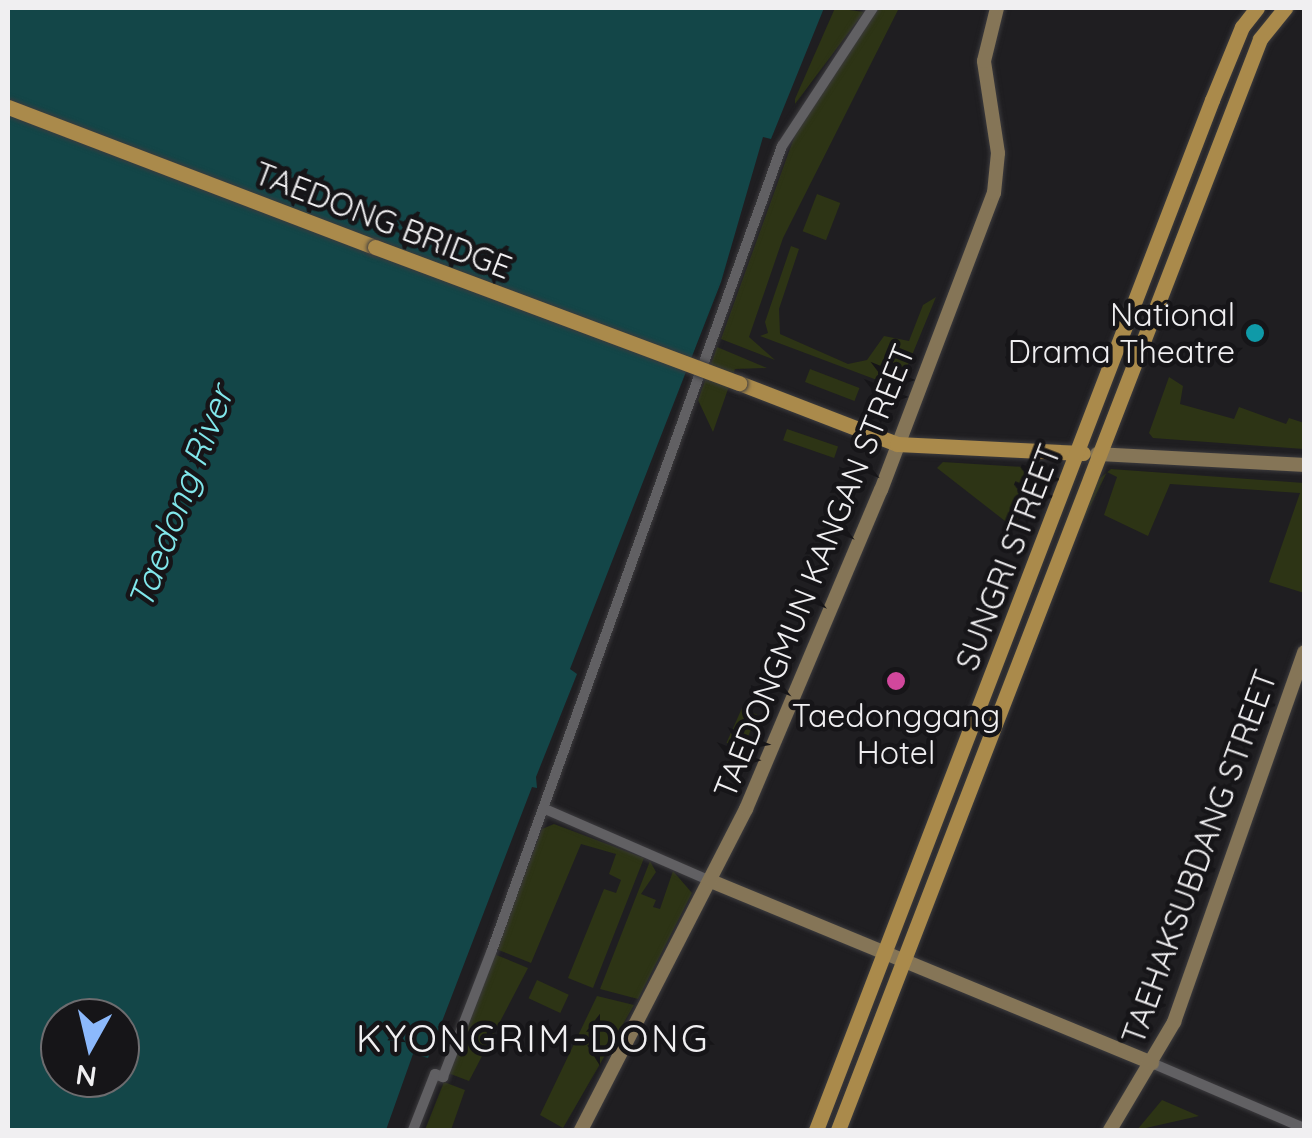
<!DOCTYPE html>
<html>
<head>
<meta charset="utf-8">
<style>
	body { margin:0 }
	#map { position:relative; width:1312px; height:1138px; overflow:hidden; background:#1f1e21; font-family:Quicksand,sans-serif }
	div>[style] { position:absolute }
	[style*='--x'] { left:calc(var(--x)*1px); top:calc(var(--y)*1px); width:calc(var(--w)*1px); rotate:calc(var(--a)*1deg) }
	.green>* { inset:0; background:#2d3415; transform-origin:0 0 }
	.water>* { inset:0; background:#134648 }
	.roads { filter:drop-shadow(0 0 2px #3c3b3e) drop-shadow(0 0 2px #3c3b3e) }
	.street>* { height:10px; margin:-5px; padding:0 5px; transform-origin:5px; border-radius:5px; background:#616063 }
	.secondary>* { height:14px; margin:-7px; padding:0 7px; transform-origin:7px; border-radius:7px; background:#857557 }
	.primary>* { height:15px; margin:-7.5px; padding:0 7.5px; transform-origin:7.5px; border-radius:7.5px; background:#aa8a4b }
	.bridges { filter:drop-shadow(0 0 2px #3c3b3e) drop-shadow(0 0 2px #3c3b3e) }
	.primary-bridge>* { height:15px; margin:-7.5px; padding:0 7.5px; transform-origin:7.5px; border-radius:7.5px; background:#aa8a4b }
	.dots>* { width:28px; height:28px; translate:-50% -50%; box-sizing:border-box; border:5px solid #161518; border-radius:50% }
	span { translate:-50% -50%; white-space:nowrap; text-align:center; line-height:1.15; -webkit-text-stroke:9px #161518; paint-order:stroke }
	.street-label { font-size:32px; color:#f0eff1 }
	.poi-label { font-size:32px; color:#f0eff1 }
	.right { translate:-100% -50%; text-align:right }
	.water-label { font-size:35px; color:#81e7eb; font-style:italic }
	.quarter-label { font-size:38px; color:#f0eff1; letter-spacing:2.5px }
	.frame { position:absolute; inset:0; border:10px solid #f0eff1; pointer-events:none }
	.north { position:absolute; left:40px; top:998px; width:100px; height:100px; box-sizing:border-box; background:#161518; border:2px solid #6d6c6f; border-radius:50%; rotate:188deg; font-size:28px; font-weight:700; line-height:40px; text-align:center; color:#f0eff1 }
	.north::after { content:''; display:block; margin:auto; width:35px; height:45px; background:#8cb9fc; clip-path:polygon(50% 0,100% 100%,50% 72%,0 100%) }
</style>
</head>
<body>
<div id="map">
	<div class="green">
		<i style="clip-path:polygon(835px 8px,864px 12px,795px 104px,795px 99px)"></i>
		<i style="clip-path:polygon(879px 8px,899px 8px,783px 238px,749px 337px,775px 360px,721px 339px,799px 124px)"></i>
		<i style="left:817px;top:194px;width:25px;height:40px;rotate:21deg"></i>
		<i style="clip-path:polygon(791px 246px,799px 249px,779px 309px,780px 334px,848px 364px,867px 360px,884px 336px,909px 341px,923px 305px,936px 297px,903px 377px,885px 383px,760px 336px,768px 333px,765px 322px)"></i>
		<i style="clip-path:polygon(717px 347px,767px 368px,735px 369px,713px 432px,698px 400px)"></i>
		<i style="left:810px;top:369px;width:53px;height:14px;rotate:21deg"></i>
		<i style="clip-path:polygon(1169px 377px,1183px 386px,1180px 404px,1234px 419px,1239px 407px,1286px 424px,1289px 418px,1304px 423px,1304px 449px,1153px 438px,1149px 433px)"></i>
		<i style="left:787px;top:429px;width:54px;height:12px;rotate:19deg"></i>
		<i style="clip-path:polygon(943px 462px,1040px 468px,1014px 528px,937px 468px)"></i>
		<i style="clip-path:polygon(1111px 469px,1304px 483px,1304px 593px,1269px 582px,1300px 493px,1170px 484px,1148px 536px,1104px 515px,1117px 477px,1107px 472px,1080px 527px,1098px 480px)"></i>
		<i style="left:742px;top:708px;width:17px;height:38px;rotate:24deg"></i>
		<i style="clip-path:polygon(554px 824px,644px 858px,593px 988px,568px 978px,604px 889px,616px 893px,621px 880px,609px 874px,616px 854px,581px 844px,531px 963px,496px 949px,542px 829px)"></i>
		<i style="clip-path:polygon(650px 861px,656px 872px,641px 894px,656px 900px,653px 907px,660px 909px,673px 871px,692px 893px,638px 999px,600px 989px)"></i>
		<i style="clip-path:polygon(494px 954px,528px 968px,469px 1081px,448px 1073px)"></i>
		<i style="left:537px;top:980px;width:35px;height:20px;rotate:25deg"></i>
		<i style="clip-path:polygon(597px 996px,634px 1005px,563px 1128px,540px 1115px)"></i>
		<i style="clip-path:polygon(444px 1082px,465px 1090px,451px 1130px,425px 1130px)"></i>
		<i style="clip-path:polygon(1162px 1100px,1199px 1116px,1137px 1130px)"></i>
	</div>
	<div class="water">
		<i style="clip-path:polygon(evenodd,8px 8px,824px 8px,771px 139px,763px 137px,721px 282px,570px 669px,577px 674px,536px 777px,537px 788px,532px 787px,428px 1058px,413px 1054px,386px 1130px,8px 1130px,8px 8px,60px 1018px,120px 1018px,120px 1078px,60px 1078px,60px 1018px)"></i>
	</div>
	<div class="roads">
		<div class="street">
			<i style="--x:545;--y:809;--w:183;--a:23.5"></i>
			<i style="--x:1152;--y:1063;--w:165;--a:23.2"></i>
			<i style="--x:413;--y:1130;--w:60;--a:-68.6"></i>
			<i style="--x:435;--y:1074;--w:9;--a:21"></i>
			<i style="--x:443;--y:1077;--w:136;--a:-68.9"></i>
			<i style="--x:492;--y:950;--w:855;--a:-70.17"></i>
			<i style="--x:782;--y:146;--w:165;--a:-56.6"></i>
		</div>
		<div class="secondary">
			<i style="--x:1097;--y:454;--w:207;--a:3"></i>
			<i style="--x:713;--y:882;--w:475;--a:22.4"></i>
			<i style="--x:581;--y:1130;--w:361;--a:-62.8"></i>
			<i style="--x:746;--y:809;--w:346;--a:-67.1"></i>
			<i style="--x:881;--y:490;--w:318;--a:-69.2"></i>
			<i style="--x:994;--y:193;--w:40;--a:-84.3"></i>
			<i style="--x:998;--y:153;--w:93;--a:-98.7"></i>
			<i style="--x:984;--y:61;--w:55;--a:-76.2"></i>
			<i style="--x:1110;--y:1130;--w:126;--a:-59.3"></i>
			<i style="--x:1174;--y:1022;--w:392;--a:-70.6"></i>
		</div>
		<div class="primary">
			<i style="--x:8;--y:107;--w:393;--a:20.9"></i>
			<i style="--x:739;--y:383;--w:169;--a:21.1"></i>
			<i style="--x:897;--y:444;--w:186;--a:2.8"></i>
			<i style="--x:816;--y:1130;--w:1104;--a:-68.97"></i>
			<i style="--x:1212;--y:100;--w:79;--a:-67.7"></i>
			<i style="--x:1242;--y:27;--w:24;--a:-52"></i>
			<i style="--x:838;--y:1130;--w:1170;--a:-68.85"></i>
			<i style="--x:1260;--y:39;--w:40;--a:-51"></i>
		</div>
	</div>
	<div class="bridges">
		<div class="primary-bridge">
			<i style="--x:375;--y:247;--w:389;--a:20.5"></i>
		</div>
	</div>
	<div class="dots">
		<i style="left:1255px;top:333px;background:#0f9aa8"></i>
		<i style="left:896px;top:681px;background:#d1479c"></i>
	</div>
	<div class="street-label">
		<span style="left:383px;top:220px;rotate:21deg">TAEDONG BRIDGE</span>
		<span style="left:1008px;top:557px;rotate:-69deg">SUNGRI STREET</span>
		<span style="left:814px;top:571px;rotate:-68deg">TAEDONGMUN KANGAN STREET</span>
		<span style="left:1199px;top:857px;rotate:-70deg">TAEHAKSUBDANG STREET</span>
	</div>
	<div class="poi-label">
		<span class="right" style="left:1235px;top:333px">National<br>Drama Theatre</span>
		<span style="left:896px;top:734px">Taedonggang<br>Hotel</span>
	</div>
	<div class="water-label">
		<span style="left:180px;top:497px;rotate:-69deg">Taedong River</span>
	</div>
	<div class="quarter-label">
		<span style="left:533px;top:1039px">KYONGRIM-DONG</span>
	</div>
	<div class="frame"></div>
	<div class="north">N</div>
</div>
</body>
</html>
